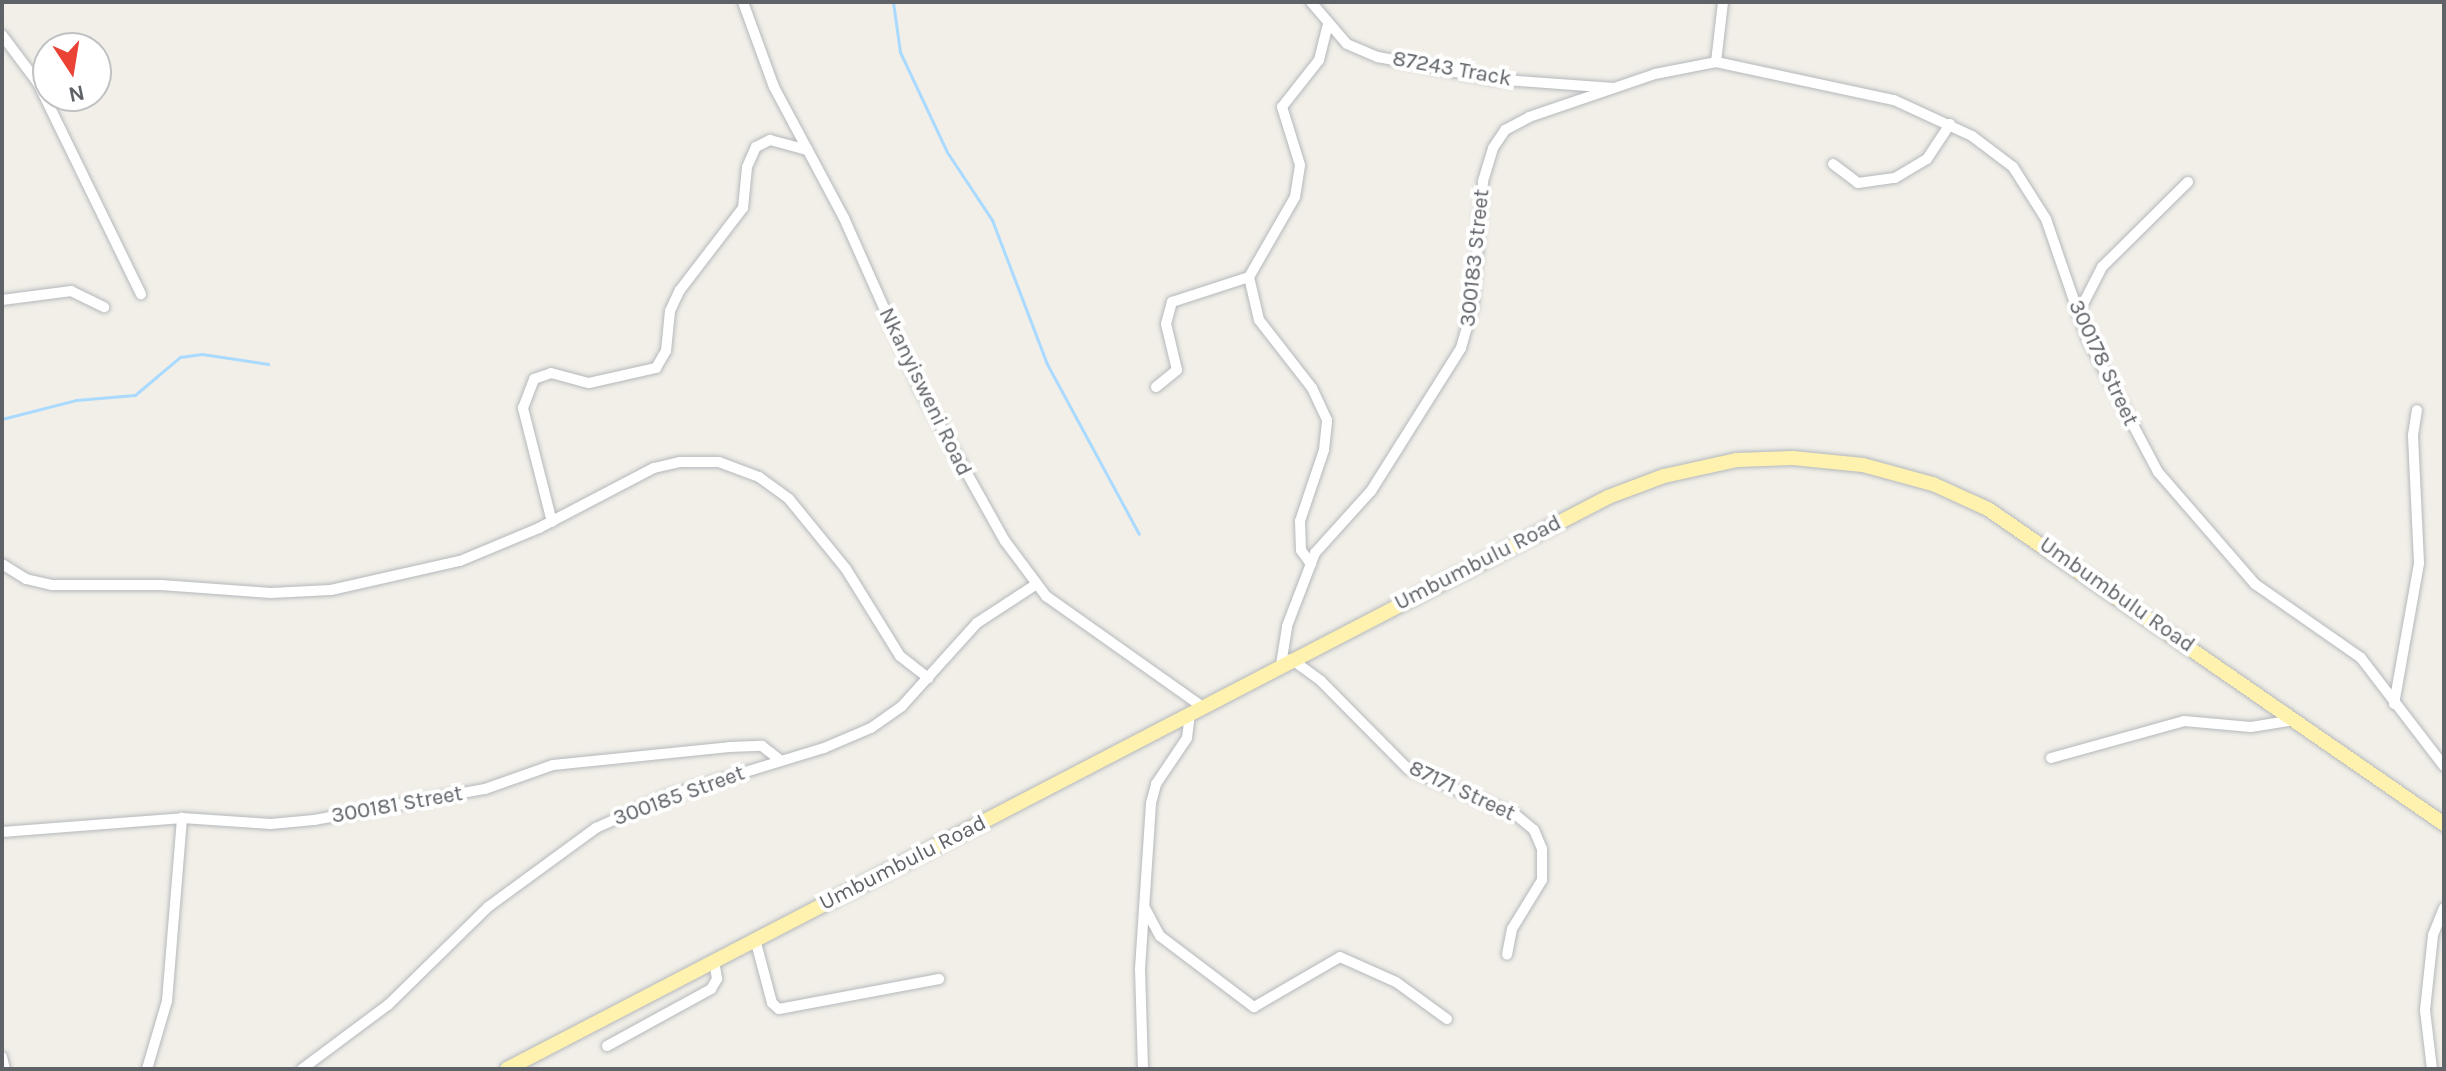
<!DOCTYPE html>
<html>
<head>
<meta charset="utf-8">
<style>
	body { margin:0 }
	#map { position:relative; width:2446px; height:1071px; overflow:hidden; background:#f1efe8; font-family:Karla,sans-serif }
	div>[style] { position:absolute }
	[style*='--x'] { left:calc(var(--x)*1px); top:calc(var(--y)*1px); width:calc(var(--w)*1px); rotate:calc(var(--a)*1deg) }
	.stream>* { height:3px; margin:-1.5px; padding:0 1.5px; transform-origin:1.5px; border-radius:1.5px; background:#aadaff }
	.roads { filter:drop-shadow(0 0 2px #b5b8bc) drop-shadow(0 0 2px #b5b8bc) }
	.minor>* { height:10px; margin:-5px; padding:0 5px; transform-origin:5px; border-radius:5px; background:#fff }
	.major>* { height:14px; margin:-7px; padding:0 7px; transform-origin:7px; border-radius:7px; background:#fff2af }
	span { translate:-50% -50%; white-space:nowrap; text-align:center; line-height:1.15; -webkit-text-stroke:8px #fff; paint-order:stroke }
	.street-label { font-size:22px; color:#5f6368 }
	.frame { position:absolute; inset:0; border:4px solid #5f6368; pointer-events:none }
	.north { position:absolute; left:32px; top:32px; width:80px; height:80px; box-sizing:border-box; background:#fff; border:2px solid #bfc1c3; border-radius:50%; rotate:168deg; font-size:22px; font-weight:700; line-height:32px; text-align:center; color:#5f6368 }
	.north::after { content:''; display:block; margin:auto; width:28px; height:36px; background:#ea4335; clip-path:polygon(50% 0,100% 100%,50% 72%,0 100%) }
</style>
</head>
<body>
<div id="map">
	<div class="stream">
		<i style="--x:893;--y:2;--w:50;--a:82"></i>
		<i style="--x:900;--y:52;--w:110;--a:64.8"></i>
		<i style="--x:947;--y:152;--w:82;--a:56.5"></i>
		<i style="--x:992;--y:220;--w:154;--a:69.1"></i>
		<i style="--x:1047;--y:364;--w:193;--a:61.6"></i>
		<i style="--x:2;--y:419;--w:76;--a:-14.4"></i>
		<i style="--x:76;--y:400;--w:59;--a:-4.8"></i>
		<i style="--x:135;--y:395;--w:59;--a:-40.2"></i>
		<i style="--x:180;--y:357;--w:22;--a:-8"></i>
		<i style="--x:202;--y:354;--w:67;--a:8.6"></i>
	</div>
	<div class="roads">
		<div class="minor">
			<i style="--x:743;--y:2;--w:90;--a:70"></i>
			<i style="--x:774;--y:87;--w:149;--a:61.9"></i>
			<i style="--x:844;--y:218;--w:189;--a:66"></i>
			<i style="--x:921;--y:391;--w:172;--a:60.8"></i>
			<i style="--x:1005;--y:541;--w:69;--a:53.3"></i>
			<i style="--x:1046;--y:596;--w:192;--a:35.3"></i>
			<i style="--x:1311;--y:2;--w:55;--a:49.4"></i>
			<i style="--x:1347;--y:44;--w:34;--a:23"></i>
			<i style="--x:1378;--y:57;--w:115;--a:11"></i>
			<i style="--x:1491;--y:79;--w:122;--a:4.2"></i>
			<i style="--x:2;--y:35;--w:60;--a:53.1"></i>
			<i style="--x:38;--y:83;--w:235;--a:64"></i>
			<i style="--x:1716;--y:62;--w:60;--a:-83.3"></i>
			<i style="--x:1833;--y:164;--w:31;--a:37"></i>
			<i style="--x:1858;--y:183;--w:37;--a:-8"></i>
			<i style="--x:1895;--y:178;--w:37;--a:-31"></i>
			<i style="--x:1927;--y:159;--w:42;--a:-56.7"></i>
			<i style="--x:2;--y:300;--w:70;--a:-7.4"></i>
			<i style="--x:71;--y:291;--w:37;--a:26"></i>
			<i style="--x:2078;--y:314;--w:53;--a:-62.9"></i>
			<i style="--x:2102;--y:267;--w:121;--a:-44.7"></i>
			<i style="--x:1156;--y:387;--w:27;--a:-39"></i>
			<i style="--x:1177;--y:370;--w:47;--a:-103.4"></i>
			<i style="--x:1166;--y:324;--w:23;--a:-75"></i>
			<i style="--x:1172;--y:302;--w:81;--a:-18"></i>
			<i style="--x:552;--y:522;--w:118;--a:-104.3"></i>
			<i style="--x:523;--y:408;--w:31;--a:-69"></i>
			<i style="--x:534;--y:379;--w:18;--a:-19"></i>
			<i style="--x:551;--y:373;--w:39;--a:15"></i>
			<i style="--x:589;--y:383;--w:69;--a:-12.6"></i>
			<i style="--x:656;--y:368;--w:20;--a:-60"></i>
			<i style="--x:666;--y:351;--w:40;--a:-84.3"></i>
			<i style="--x:670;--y:311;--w:23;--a:-65"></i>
			<i style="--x:680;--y:290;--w:103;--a:-52.5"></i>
			<i style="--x:743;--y:208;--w:41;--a:-84.4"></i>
			<i style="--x:747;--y:167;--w:22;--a:-66"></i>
			<i style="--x:756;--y:147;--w:16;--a:-27"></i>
			<i style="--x:770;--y:140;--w:39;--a:15"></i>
			<i style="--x:2;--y:564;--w:28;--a:32"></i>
			<i style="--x:26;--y:579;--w:27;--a:13"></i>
			<i style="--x:52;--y:585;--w:109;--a:0"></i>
			<i style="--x:161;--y:585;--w:110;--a:4.2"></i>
			<i style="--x:271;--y:593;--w:60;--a:-2.9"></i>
			<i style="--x:331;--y:590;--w:132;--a:-12.7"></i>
			<i style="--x:460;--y:561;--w:86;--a:-22.7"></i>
			<i style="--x:539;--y:528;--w:130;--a:-27.6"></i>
			<i style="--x:654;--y:468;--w:27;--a:-13"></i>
			<i style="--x:680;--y:462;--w:39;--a:0"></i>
			<i style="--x:719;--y:462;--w:43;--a:20.6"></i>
			<i style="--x:759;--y:477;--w:37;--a:36"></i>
			<i style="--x:789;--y:499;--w:90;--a:50.8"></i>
			<i style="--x:846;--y:569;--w:102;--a:58.2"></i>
			<i style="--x:900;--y:656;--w:36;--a:38"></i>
			<i style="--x:1311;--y:564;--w:17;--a:-126"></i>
			<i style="--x:1301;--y:550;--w:29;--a:-92"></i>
			<i style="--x:1300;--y:521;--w:75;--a:-71.3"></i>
			<i style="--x:1324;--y:450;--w:30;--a:-84"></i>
			<i style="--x:1327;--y:420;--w:35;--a:-115"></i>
			<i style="--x:1312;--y:388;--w:86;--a:-127.9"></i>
			<i style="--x:1259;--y:320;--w:44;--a:-103.1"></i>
			<i style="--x:1249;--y:277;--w:92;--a:-60.1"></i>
			<i style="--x:1295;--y:197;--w:32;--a:-81"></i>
			<i style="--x:1300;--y:165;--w:61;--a:-107.2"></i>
			<i style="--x:1282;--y:107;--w:60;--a:-51.8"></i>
			<i style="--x:1319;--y:60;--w:37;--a:-76"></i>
			<i style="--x:1291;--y:659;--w:37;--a:36"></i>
			<i style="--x:1321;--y:681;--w:124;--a:45.3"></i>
			<i style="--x:1408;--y:769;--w:117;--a:23.1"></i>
			<i style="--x:1516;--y:815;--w:23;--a:40"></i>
			<i style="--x:1534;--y:830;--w:21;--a:67"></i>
			<i style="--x:1542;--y:849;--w:31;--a:90"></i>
			<i style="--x:1542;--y:880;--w:57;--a:121.5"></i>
			<i style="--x:1512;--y:929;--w:26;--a:101"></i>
			<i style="--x:1281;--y:665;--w:39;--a:-81"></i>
			<i style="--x:1287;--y:626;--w:78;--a:-69"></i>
			<i style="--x:1315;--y:553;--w:84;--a:-47.9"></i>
			<i style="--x:1371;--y:491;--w:169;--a:-57.8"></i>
			<i style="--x:1461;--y:348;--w:44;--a:-74.1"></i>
			<i style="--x:1473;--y:306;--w:125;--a:-85.4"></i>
			<i style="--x:1483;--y:181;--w:34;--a:-73"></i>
			<i style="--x:1493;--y:148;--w:22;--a:-56"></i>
			<i style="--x:1505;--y:130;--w:27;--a:-28"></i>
			<i style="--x:1529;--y:117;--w:133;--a:-18.8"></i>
			<i style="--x:1655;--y:74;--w:62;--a:-11.1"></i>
			<i style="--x:1716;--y:62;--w:182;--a:12.1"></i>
			<i style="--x:1894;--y:100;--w:86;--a:24.8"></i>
			<i style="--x:1972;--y:136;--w:51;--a:37.1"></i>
			<i style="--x:2013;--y:167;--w:62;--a:57.6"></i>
			<i style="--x:2046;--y:219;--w:126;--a:71"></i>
			<i style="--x:2087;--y:338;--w:152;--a:62.1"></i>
			<i style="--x:2158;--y:472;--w:148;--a:49.1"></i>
			<i style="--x:2255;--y:584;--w:129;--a:34.9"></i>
			<i style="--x:2361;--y:658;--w:136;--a:52.5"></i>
			<i style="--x:2394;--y:704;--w:143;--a:-79.9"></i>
			<i style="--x:2419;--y:563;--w:128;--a:-92.7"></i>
			<i style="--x:2413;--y:435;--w:25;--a:-81"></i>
			<i style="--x:2051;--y:758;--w:138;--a:-15.5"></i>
			<i style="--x:2184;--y:721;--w:67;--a:5.1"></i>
			<i style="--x:2251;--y:727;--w:44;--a:-9.2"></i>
			<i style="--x:2;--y:832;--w:181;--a:-4.4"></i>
			<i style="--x:182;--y:818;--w:89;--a:3.9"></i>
			<i style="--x:271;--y:824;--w:43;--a:-5.3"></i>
			<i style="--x:314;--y:820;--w:174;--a:-10.3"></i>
			<i style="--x:485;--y:789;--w:72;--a:-19.4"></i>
			<i style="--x:553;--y:765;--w:177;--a:-5.8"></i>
			<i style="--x:729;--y:747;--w:33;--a:-2"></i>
			<i style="--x:762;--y:746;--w:24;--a:38"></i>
			<i style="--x:1145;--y:908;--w:32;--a:62"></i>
			<i style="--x:1160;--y:936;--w:118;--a:37.1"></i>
			<i style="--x:1254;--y:1007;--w:99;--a:-30.2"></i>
			<i style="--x:1340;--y:957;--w:61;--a:24.1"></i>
			<i style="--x:1396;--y:982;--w:63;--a:36"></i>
			<i style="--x:755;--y:939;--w:66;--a:75.1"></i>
			<i style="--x:772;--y:1003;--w:9;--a:41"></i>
			<i style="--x:779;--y:1009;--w:163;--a:-10.6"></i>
			<i style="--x:607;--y:1046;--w:119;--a:-28.7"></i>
			<i style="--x:711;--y:989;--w:12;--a:-59"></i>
			<i style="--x:717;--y:979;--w:18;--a:-99"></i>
			<i style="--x:2;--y:1057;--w:12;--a:76"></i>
			<i style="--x:147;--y:1069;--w:71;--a:-73.6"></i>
			<i style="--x:167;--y:1001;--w:184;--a:-85.3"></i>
			<i style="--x:302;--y:1069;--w:107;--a:-36.7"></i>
			<i style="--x:388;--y:1005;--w:140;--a:-44.4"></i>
			<i style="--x:488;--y:907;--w:134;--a:-36.2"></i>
			<i style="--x:596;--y:828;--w:78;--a:-24.3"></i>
			<i style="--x:667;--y:796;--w:164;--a:-17"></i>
			<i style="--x:824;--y:748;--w:51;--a:-23.1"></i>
			<i style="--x:871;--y:728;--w:38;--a:-35"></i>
			<i style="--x:902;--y:706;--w:112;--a:-47.9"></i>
			<i style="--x:977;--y:623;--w:69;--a:-33.2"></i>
			<i style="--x:1143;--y:1069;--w:100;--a:-91.7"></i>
			<i style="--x:1140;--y:969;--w:166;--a:-86.2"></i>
			<i style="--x:1151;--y:803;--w:20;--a:-75"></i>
			<i style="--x:1156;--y:784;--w:55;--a:-56"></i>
			<i style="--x:1187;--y:738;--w:25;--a:-83"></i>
			<i style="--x:2432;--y:1069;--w:59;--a:-96.8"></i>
			<i style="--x:2425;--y:1010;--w:75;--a:-83.9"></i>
			<i style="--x:2433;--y:935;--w:29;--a:-68"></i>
		</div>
		<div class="major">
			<i style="--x:507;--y:1069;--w:1241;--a:-27.45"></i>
			<i style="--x:1608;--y:497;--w:60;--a:-20.6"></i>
			<i style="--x:1664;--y:476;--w:75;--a:-12.4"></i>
			<i style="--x:1737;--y:460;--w:56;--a:-2"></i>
			<i style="--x:1793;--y:458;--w:70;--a:5.7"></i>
			<i style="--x:1863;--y:465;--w:73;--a:15.2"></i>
			<i style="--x:1933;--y:484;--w:60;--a:24.4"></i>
			<i style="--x:1988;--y:509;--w:554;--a:34.64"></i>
		</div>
	</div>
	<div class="street-label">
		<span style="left:1452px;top:69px;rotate:10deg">87243 Track</span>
		<span style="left:1475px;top:258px;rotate:-84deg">300183 Street</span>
		<span style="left:2103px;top:363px;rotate:65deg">300178 Street</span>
		<span style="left:925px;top:392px;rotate:64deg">Nkanyisweni Road</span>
		<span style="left:1478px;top:563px;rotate:-27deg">Umbumbulu Road</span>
		<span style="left:2117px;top:595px;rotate:35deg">Umbumbulu Road</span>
		<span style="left:1462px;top:791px;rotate:25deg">87171 Street</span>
		<span style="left:679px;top:796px;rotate:-20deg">300185 Street</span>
		<span style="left:397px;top:805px;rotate:-10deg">300181 Street</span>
		<span style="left:903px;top:863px;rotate:-27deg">Umbumbulu Road</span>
	</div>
	<div class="frame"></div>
	<div class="north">N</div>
</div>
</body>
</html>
